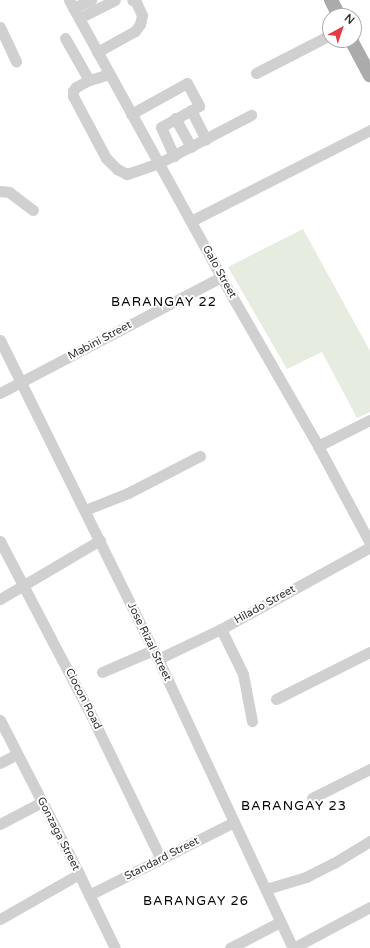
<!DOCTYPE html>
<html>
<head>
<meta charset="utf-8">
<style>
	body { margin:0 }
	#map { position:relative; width:370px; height:948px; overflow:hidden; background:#fff; font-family:"Varela Round",sans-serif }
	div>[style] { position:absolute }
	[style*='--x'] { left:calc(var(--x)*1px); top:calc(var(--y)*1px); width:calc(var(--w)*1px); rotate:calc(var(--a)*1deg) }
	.green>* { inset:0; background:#e6ecdf }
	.minor>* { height:11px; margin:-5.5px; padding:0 5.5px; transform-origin:5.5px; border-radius:5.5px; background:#d0d0d0 }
	.major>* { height:14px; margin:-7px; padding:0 7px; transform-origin:7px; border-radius:7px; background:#ababab }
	span { translate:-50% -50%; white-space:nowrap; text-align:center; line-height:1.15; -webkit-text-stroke:4px #fff; paint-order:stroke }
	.street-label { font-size:11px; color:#333 }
	.quarter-label { font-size:13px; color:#000; letter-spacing:1px }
	.north { position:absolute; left:322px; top:8px; width:40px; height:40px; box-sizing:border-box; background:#fff; border:1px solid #adadad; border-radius:50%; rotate:40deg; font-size:11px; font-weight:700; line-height:16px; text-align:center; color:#333 }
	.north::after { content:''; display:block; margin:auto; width:14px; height:18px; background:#e63946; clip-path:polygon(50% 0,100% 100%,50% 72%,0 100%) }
</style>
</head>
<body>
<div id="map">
	<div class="green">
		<i style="clip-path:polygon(303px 229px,370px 351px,370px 412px,357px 418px,322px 352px,287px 369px,228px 267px)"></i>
	</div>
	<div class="minor">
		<i style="--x:69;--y:0;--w:316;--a:61.2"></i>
		<i style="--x:221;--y:277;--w:195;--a:60.1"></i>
		<i style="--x:318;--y:446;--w:110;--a:61.8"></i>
		<i style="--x:73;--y:8;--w:20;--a:-24"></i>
		<i style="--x:79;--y:18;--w:40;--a:-26.6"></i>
		<i style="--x:0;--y:27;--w:38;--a:65"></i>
		<i style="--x:65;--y:38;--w:48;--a:60.3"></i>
		<i style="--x:97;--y:52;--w:43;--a:-28.9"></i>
		<i style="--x:135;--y:31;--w:9;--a:-54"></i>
		<i style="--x:140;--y:24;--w:9;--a:-77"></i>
		<i style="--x:142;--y:15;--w:14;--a:-115"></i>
		<i style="--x:136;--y:2;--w:4;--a:-153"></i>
		<i style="--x:256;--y:73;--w:83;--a:-27.2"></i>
		<i style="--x:109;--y:74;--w:21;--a:163"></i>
		<i style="--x:89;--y:80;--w:15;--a:152"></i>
		<i style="--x:76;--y:87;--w:5;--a:127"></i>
		<i style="--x:73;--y:91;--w:5;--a:90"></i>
		<i style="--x:73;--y:96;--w:70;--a:62"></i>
		<i style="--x:106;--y:158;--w:16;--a:45"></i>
		<i style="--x:117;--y:169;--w:11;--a:27"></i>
		<i style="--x:127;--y:174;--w:34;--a:-19"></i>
		<i style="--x:159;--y:163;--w:104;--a:-27.6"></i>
		<i style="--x:191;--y:110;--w:33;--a:63"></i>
		<i style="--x:131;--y:114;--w:64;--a:-29"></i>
		<i style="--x:187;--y:83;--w:26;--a:62"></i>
		<i style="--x:199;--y:106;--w:43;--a:151.1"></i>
		<i style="--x:161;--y:127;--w:32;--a:66"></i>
		<i style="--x:175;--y:118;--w:33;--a:61"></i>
		<i style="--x:0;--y:191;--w:9;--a:6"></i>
		<i style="--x:9;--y:192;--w:30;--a:37"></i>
		<i style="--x:191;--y:221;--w:201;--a:-26.9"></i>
		<i style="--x:0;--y:340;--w:356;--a:63.7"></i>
		<i style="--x:158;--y:659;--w:319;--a:65"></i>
		<i style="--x:0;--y:393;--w:250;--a:-27.7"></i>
		<i style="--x:318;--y:446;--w:58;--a:-26.6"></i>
		<i style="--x:85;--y:510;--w:46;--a:-21.6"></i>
		<i style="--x:128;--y:493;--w:81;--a:-27.2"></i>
		<i style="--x:0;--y:541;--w:194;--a:62.4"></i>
		<i style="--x:90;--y:713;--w:162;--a:64.1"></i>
		<i style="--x:0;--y:599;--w:116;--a:-30.5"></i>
		<i style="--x:221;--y:629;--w:50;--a:63.9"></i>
		<i style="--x:243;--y:674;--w:48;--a:79.2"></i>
		<i style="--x:158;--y:659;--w:70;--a:-25.5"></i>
		<i style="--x:221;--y:629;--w:170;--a:-28.8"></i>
		<i style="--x:102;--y:672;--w:56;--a:-23.3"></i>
		<i style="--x:276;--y:699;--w:105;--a:-26.6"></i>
		<i style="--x:0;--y:720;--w:173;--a:62.8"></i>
		<i style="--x:79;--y:874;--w:82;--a:64.1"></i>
		<i style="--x:0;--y:763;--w:19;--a:-28"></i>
		<i style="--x:312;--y:798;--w:65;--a:-26.6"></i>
		<i style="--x:0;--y:824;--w:47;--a:-27.6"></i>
		<i style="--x:266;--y:889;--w:42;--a:-16.7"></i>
		<i style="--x:306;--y:877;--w:31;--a:-27"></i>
		<i style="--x:334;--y:863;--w:42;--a:-31.4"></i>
		<i style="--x:89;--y:895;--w:162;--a:-26.7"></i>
		<i style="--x:0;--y:919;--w:91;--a:-29.7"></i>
		<i style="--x:230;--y:948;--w:56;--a:-27.5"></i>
		<i style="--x:293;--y:948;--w:87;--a:-28"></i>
	</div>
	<div class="major">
		<i style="--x:331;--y:0;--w:18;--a:63"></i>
		<i style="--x:351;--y:40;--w:40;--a:62"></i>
	</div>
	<div class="street-label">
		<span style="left:219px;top:272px;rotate:61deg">Galo Street</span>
		<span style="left:100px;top:341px;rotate:-28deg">Mabini Street</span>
		<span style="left:265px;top:605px;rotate:-29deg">Hilado Street</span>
		<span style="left:149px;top:642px;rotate:64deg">Jose Rizal Street</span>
		<span style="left:83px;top:699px;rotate:63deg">Ciocon Road</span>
		<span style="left:58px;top:834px;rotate:63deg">Gonzaga Street</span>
		<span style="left:162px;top:859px;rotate:-27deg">Standard Street</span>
	</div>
	<div class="quarter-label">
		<span style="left:164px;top:302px">BARANGAY 22</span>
		<span style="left:294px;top:806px">BARANGAY 23</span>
		<span style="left:196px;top:901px">BARANGAY 26</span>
	</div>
	<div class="north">N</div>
</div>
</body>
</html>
